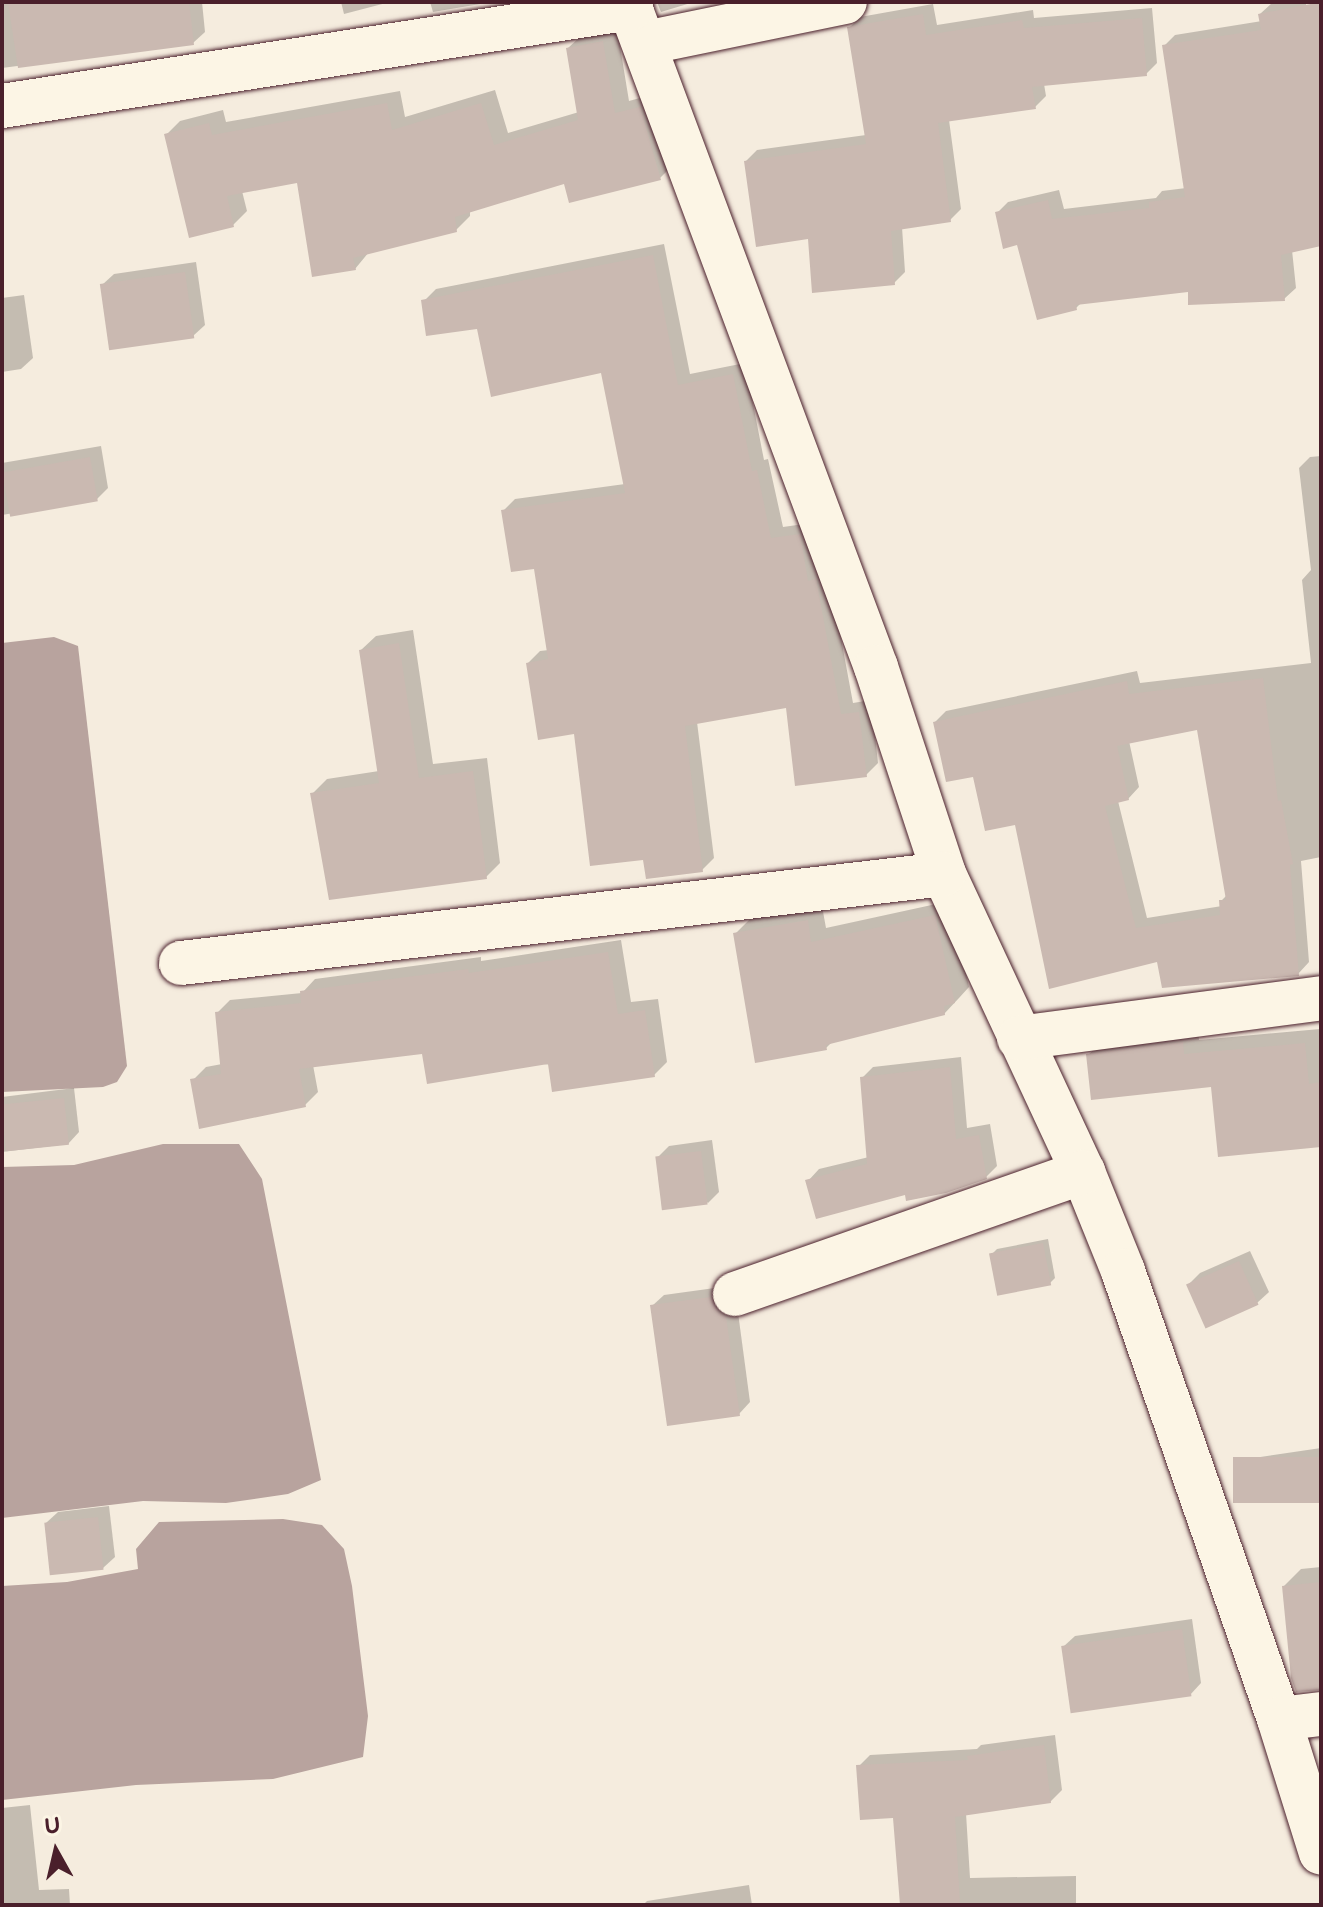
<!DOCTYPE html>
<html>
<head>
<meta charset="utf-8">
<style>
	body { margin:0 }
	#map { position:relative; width:1323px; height:1907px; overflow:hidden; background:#f5ecde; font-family:"Balsamiq Sans",sans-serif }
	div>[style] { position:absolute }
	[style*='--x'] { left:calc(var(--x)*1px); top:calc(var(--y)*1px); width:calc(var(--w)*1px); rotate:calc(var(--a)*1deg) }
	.water>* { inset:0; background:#b8a39e }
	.shadow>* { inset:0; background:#0003 }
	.building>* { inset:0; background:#cab9b1; transform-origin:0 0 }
	.roads { filter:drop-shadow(0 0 2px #4a1f2b) drop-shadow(0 0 2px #4a1f2b) }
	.minor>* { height:44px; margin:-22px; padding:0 22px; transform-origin:22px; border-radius:22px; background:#fcf5e5 }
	span { translate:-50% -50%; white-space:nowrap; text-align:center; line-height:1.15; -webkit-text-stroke:6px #fcf5e5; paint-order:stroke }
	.frame { position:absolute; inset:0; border:4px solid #4a1f2b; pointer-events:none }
	.north { position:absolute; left:16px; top:1811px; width:80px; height:80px; -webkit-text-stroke:6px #fcf5e5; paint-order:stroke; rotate:352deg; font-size:22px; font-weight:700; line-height:32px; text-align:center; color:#4a1f2b }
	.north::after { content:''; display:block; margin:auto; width:28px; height:36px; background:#4a1f2b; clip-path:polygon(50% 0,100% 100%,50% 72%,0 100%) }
</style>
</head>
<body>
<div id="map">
	<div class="water">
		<i style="clip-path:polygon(54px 637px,78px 646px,127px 1066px,117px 1082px,103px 1087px,2px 1092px,2px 643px)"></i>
		<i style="clip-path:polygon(163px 1144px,239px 1144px,262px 1179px,321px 1480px,288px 1494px,226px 1503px,143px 1501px,2px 1518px,2px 1167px,74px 1165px)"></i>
		<i style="clip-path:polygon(283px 1519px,322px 1525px,344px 1549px,352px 1586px,368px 1716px,363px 1757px,273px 1779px,136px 1785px,2px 1800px,2px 1586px,67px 1582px,138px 1569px,136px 1549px,159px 1522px)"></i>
	</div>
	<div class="shadow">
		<i style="clip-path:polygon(2px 2px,202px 2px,205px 32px,193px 43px,2px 68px)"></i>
		<i style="clip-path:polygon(341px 2px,390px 2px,344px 14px)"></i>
		<i style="clip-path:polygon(430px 2px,492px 2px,433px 12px)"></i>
		<i style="clip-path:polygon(657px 2px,694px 2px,661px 12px)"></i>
		<i style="clip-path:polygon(1306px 2px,1306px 7px,1321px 5px,1321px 244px,1292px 250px,1296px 288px,1284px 299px,1189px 289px,1082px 302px,1076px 308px,997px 213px,1008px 202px,1059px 190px,1064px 209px,1156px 198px,1162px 191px,1186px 188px,1164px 46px,1175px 35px,1262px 21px,1260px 14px,1272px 3px)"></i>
		<i style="clip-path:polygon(933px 4px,937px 25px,1033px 10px,1034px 18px,1152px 8px,1157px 63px,1146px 74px,1044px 84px,1046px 96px,1035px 107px,949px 120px,961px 209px,950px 220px,902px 227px,905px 272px,894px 283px,810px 237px,746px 161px,757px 150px,866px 135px,849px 28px,860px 17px)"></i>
		<i style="clip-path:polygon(617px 28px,629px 101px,654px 94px,674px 164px,660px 178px,566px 181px,470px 211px,470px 216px,456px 230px,369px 252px,355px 269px,299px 181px,242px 191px,247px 211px,233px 225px,166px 135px,180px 121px,223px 110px,226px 122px,400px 91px,405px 117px,495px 90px,508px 133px,579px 112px,568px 48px,582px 35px)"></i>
		<i style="clip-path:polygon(664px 244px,690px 374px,745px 363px,764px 460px,768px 459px,783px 527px,811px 523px,828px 568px,853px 703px,871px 700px,878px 763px,866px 775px,788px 706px,697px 722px,714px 858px,702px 870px,645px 858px,575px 732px,528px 663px,540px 651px,549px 650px,536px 567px,503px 511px,515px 499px,625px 484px,603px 371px,478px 326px,424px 301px,436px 289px)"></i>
		<i style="clip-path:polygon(196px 262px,205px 325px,193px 336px,102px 285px,114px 274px)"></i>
		<i style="clip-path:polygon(24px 295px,33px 358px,21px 369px,2px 372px,2px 298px)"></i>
		<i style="clip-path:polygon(101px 446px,108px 488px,97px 499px,2px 515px,2px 463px)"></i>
		<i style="clip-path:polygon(evenodd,1321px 456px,1321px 857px,1301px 861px,1309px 962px,1298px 974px,1159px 960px,1017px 822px,935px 722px,946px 711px,1137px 671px,1140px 683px,1311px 663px,1302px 580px,1311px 570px,1299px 468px,1310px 457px,1321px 456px,1198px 727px,1227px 895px,1221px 901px,1222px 906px,1147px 918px,1118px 801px,1128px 799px,1139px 787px,1129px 741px,1198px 727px)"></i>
		<i style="clip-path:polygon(413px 630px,433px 764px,487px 758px,500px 863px,486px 877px,312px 794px,327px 779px,379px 771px,361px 650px,376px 636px)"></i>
		<i style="clip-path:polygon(950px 901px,969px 987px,959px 998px,944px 1014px,833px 1041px,826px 1048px,736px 933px,751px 918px,822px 906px,826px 928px)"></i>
		<i style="clip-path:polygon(621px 940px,631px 1002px,658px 999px,667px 1062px,654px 1075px,424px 1052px,313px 1065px,318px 1092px,305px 1105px,193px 1080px,206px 1067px,222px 1064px,217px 1013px,230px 1000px,302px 993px,315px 979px,481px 957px,481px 961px)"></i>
		<i style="clip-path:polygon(1198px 1028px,1199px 1040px,1320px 1029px,1321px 1145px,1213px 1084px,1088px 1055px,1104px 1040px)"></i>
		<i style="clip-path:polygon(961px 1057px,967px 1128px,990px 1124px,997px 1166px,986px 1177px,906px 1192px,808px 1181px,819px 1169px,869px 1157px,862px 1078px,873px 1067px)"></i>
		<i style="clip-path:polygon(74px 1088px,79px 1132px,68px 1144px,2px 1152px,2px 1097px)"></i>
		<i style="clip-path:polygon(712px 1140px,719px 1192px,708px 1203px,657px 1158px,669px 1146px)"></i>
		<i style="clip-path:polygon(1048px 1239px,1055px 1278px,1050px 1283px,992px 1254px,997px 1249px)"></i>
		<i style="clip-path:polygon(1250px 1251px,1269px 1292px,1257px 1303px,1189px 1284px,1200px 1273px)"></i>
		<i style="clip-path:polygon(722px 1287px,737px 1305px,750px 1402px,739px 1414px,652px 1306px,664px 1295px)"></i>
		<i style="clip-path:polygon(1321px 1448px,1321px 1501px,1236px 1470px,1247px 1459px)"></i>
		<i style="clip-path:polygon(109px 1506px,115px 1557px,103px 1568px,46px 1523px,58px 1512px)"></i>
		<i style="clip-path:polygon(1321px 1567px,1321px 1675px,1284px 1586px,1301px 1569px)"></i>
		<i style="clip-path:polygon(1192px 1619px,1201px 1683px,1190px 1695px,1063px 1647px,1075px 1636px)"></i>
		<i style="clip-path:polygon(1055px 1735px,1062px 1790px,1050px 1802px,966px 1813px,970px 1878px,1076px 1876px,1076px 1905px,920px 1905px,895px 1816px,859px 1766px,870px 1755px,977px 1749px,981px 1745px)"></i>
		<i style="clip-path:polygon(30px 1805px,39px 1890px,69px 1889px,70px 1905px,2px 1905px,2px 1808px)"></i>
		<i style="clip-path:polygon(749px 1885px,752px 1905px,643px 1905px,647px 1901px)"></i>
	</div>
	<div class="building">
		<i style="clip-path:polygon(8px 2px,189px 2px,194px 45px,18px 68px)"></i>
		<i style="clip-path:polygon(1321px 2px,1321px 246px,1281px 255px,1285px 301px,1188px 305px,1188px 292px,1076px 305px,1077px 310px,1037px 320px,1017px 245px,1003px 249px,995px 212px,1048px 200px,1052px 219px,1149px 208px,1149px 202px,1185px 197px,1162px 45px,1261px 30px,1258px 14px)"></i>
		<i style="clip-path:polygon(923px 14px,926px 35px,1022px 20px,1024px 28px,1142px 18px,1147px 76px,1032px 87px,1036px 109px,938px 123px,951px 222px,891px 231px,895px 285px,812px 293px,808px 239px,756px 247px,744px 161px,866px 144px,847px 27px)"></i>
		<i style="clip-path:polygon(603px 41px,615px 113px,640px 107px,661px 180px,569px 203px,564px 184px,455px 217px,457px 232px,353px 258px,356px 270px,312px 277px,297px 183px,227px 196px,234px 227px,189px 238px,164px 134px,209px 123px,212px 135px,387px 103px,392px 130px,481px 103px,494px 145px,578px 120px,566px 48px)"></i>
		<i style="clip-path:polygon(653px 255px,678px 385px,733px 374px,752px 471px,757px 470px,771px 538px,800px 534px,808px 581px,816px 579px,841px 714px,859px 712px,867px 777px,795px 786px,786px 708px,685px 726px,703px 872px,646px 879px,643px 860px,590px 866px,574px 734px,538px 740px,526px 663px,548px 659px,534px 569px,511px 572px,501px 510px,625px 493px,601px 373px,491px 397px,477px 329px,426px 336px,421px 300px)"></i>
		<i style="left:185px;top:272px;width:67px;height:86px;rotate:82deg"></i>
		<i style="left:90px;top:457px;width:45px;height:89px;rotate:80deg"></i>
		<i style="clip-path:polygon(399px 643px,419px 778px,473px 771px,487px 879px,329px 900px,310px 793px,379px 783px,359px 650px)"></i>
		<i style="clip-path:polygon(evenodd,1263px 678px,1278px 801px,1281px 800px,1293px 864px,1290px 865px,1299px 976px,1162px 988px,1157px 962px,1049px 989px,1015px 825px,985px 831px,973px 777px,946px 782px,933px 722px,1127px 681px,1129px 694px,1263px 678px,1197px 730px,1226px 900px,1219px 900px,1220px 915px,1136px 928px,1105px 806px,1129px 800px,1117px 746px,1197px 730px)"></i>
		<i style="clip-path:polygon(935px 915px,955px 1003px,944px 1006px,945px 1015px,826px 1045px,827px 1050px,755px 1063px,733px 933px,808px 920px,811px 942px)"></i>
		<i style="clip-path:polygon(608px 952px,618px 1014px,645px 1010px,655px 1077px,552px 1092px,548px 1064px,427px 1084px,422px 1054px,299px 1069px,306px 1107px,199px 1129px,190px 1079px,221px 1074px,215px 1012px,301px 1003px,300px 991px,468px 969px,469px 973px)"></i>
		<i style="clip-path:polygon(1183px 1042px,1184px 1054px,1305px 1043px,1309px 1084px,1321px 1082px,1321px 1147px,1218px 1157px,1211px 1087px,1091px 1100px,1086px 1054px)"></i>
		<i style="clip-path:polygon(950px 1067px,956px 1139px,979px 1135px,987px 1179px,946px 1193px,906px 1201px,905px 1195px,816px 1219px,805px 1180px,867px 1164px,860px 1077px)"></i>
		<i style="left:64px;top:1098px;width:47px;height:63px;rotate:84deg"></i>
		<i style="left:701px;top:1151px;width:54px;height:46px;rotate:83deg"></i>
		<i style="left:1043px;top:1243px;width:43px;height:55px;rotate:79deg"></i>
		<i style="left:1239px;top:1261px;width:48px;height:58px;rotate:66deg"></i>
		<i style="clip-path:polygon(711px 1297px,718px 1312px,726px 1317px,740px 1416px,667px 1426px,650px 1305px)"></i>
		<i style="left:1321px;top:1457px;width:46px;height:88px;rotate:90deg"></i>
		<i style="left:98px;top:1517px;width:53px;height:54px;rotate:84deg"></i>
		<i style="clip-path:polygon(1321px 1582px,1321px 1690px,1296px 1692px,1291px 1678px,1282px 1586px)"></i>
		<i style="left:1182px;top:1629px;width:68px;height:122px;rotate:82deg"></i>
		<i style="clip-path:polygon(1044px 1745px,1051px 1803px,955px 1817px,960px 1905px,900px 1905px,893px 1818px,860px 1820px,856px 1765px,968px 1760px,967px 1756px)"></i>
	</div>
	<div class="roads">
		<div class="minor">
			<i style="--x:628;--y:2;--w:710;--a:69.55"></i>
			<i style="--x:876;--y:667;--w:218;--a:71.8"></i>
			<i style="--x:944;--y:874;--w:329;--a:65"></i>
			<i style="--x:1083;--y:1172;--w:107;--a:68"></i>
			<i style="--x:1123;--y:1271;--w:474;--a:70.8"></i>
			<i style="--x:1279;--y:1719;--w:140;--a:72.6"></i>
			<i style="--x:645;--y:43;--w:204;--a:-11.6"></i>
			<i style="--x:2;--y:106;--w:637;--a:-8.86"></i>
			<i style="--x:181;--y:963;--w:768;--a:-6.65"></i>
			<i style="--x:1019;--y:1038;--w:305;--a:-7.5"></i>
			<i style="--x:735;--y:1294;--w:369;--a:-19.3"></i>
			<i style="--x:1279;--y:1719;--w:42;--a:-6.8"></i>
		</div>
	</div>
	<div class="frame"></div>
	<div class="north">U</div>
</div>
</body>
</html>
